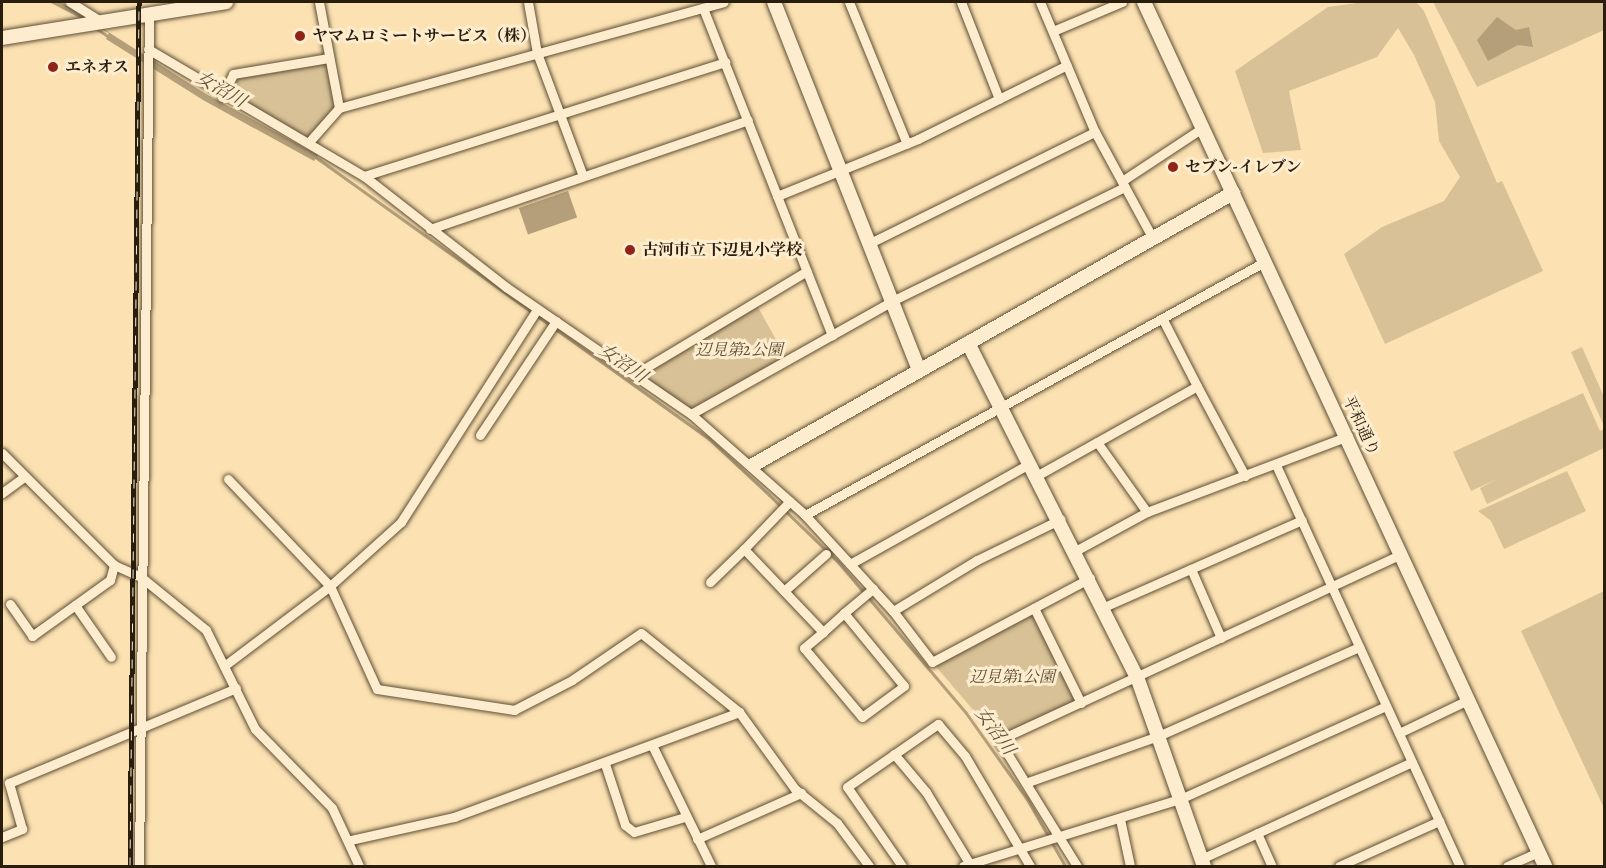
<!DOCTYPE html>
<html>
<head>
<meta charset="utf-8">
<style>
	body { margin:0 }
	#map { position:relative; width:1606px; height:868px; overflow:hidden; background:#fce2b2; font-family:Alegreya,"Noto Serif JP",serif }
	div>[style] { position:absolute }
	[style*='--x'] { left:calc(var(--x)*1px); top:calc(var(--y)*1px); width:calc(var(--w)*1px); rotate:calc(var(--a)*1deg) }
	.green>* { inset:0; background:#d8c196 }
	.water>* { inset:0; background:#b49f7a; transform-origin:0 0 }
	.stream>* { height:3px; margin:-1.5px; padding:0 1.5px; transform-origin:1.5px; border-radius:1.5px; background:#b49f7a }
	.roads { filter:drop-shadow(0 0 2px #5e4e36) drop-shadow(0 0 2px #5e4e36) }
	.street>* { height:9px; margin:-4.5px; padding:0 4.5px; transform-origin:4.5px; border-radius:4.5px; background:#fdeccd }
	.secondary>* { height:14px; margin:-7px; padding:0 7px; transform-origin:7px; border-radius:7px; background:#fdeccd }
	.rail>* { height:5px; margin-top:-2.5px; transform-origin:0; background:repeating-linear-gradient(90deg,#fdeccd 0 9px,#291d0d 0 18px); box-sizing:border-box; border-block:2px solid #291d0d }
	.dots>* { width:16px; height:16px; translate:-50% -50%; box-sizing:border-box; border:3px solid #fdeccd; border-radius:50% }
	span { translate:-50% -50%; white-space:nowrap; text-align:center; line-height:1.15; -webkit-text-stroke:6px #fdeccd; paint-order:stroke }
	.poi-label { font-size:16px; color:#291d0d; font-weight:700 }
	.left { translate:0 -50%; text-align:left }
	.park-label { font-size:16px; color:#5e4e36; font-style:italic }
	.street-label { font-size:16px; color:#291d0d }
	.water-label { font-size:18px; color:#615139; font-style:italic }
	.frame { position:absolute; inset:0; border:3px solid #291d0d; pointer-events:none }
</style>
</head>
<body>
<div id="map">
	<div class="green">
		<i style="clip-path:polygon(1364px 2px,1416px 2px,1424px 11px,1497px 183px,1502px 181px,1543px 271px,1385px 344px,1344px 254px,1382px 227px,1444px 201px,1460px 177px,1439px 141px,1435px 102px,1414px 55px,1398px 28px,1377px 57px,1289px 91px,1301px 150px,1263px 153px,1235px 71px,1328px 7px)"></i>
		<i style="clip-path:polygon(1433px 2px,1604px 2px,1604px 30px,1477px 87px)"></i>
		<i style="clip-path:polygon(329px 58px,339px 108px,309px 142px,222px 97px,233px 74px)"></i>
		<i style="clip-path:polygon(755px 302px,788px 361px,691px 414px,637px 373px)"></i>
		<i style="clip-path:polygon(1582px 347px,1604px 397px,1604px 426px,1571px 352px)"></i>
		<i style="clip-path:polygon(1583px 393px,1600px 431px,1604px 429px,1604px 448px,1487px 504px,1480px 488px,1497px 479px,1471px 491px,1453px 452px)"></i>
		<i style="clip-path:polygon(1567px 471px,1586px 511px,1504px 549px,1491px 521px,1478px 511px)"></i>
		<i style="clip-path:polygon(1604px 591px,1604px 808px,1521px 631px)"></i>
		<i style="clip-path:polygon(1034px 608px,1081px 703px,999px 740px,932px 662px)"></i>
	</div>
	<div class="water">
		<i style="clip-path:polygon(49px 2px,61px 2px,206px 94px,318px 155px,314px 161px,203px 100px,106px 39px,109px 33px)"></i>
		<i style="clip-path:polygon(1497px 17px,1516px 30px,1529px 27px,1533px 47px,1518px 45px,1488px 61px,1477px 40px)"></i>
		<i style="left:568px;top:191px;width:28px;height:52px;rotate:71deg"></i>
	</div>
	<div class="stream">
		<i style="--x:97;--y:29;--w:14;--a:34"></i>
		<i style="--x:314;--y:156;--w:486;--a:35.6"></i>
		<i style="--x:709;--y:439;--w:82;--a:43"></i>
		<i style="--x:769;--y:495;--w:96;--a:44.2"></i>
		<i style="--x:838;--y:562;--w:198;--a:49.7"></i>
		<i style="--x:966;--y:713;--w:105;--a:54.7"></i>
		<i style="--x:1027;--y:799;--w:77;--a:60.4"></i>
	</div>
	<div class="roads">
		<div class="street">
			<i style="--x:70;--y:2;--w:38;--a:32"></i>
			<i style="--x:319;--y:2;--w:108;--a:79.3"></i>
			<i style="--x:528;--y:2;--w:52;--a:80"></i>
			<i style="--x:537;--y:53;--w:131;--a:69.5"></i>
			<i style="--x:849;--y:2;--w:153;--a:67.8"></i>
			<i style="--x:961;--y:2;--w:104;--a:68.6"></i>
			<i style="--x:1040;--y:2;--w:141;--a:67.1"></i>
			<i style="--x:1095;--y:132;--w:122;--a:61.5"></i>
			<i style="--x:703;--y:8;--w:352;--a:68.5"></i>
			<i style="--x:1053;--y:31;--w:75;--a:-22.8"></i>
			<i style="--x:148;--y:49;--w:251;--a:30.5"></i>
			<i style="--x:364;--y:176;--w:180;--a:38"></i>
			<i style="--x:506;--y:287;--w:224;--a:34.5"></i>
			<i style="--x:691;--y:414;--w:152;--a:41.5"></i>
			<i style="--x:805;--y:515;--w:130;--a:47.5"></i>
			<i style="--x:893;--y:611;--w:64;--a:52.6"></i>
			<i style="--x:932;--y:662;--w:179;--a:-28"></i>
			<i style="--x:222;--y:97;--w:25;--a:-64"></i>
			<i style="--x:233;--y:74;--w:97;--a:-9.5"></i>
			<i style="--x:309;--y:142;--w:45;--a:-48.6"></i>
			<i style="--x:339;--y:108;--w:399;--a:-15.4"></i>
			<i style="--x:364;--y:176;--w:379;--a:-17.5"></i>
			<i style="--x:1122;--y:181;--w:98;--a:-33.4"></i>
			<i style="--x:777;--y:196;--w:152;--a:-22"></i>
			<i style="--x:918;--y:139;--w:166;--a:-26.4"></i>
			<i style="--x:430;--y:229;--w:336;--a:-18.9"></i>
			<i style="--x:870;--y:243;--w:251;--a:-26.3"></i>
			<i style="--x:637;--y:373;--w:198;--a:-31"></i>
			<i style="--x:1197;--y:386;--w:102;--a:61.9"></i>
			<i style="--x:691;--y:414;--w:231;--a:-29.3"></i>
			<i style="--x:892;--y:301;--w:259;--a:-26.1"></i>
			<i style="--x:480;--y:435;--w:137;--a:-56.3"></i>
			<i style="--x:1097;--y:442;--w:86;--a:54.5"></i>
			<i style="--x:2;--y:453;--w:158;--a:45"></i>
			<i style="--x:114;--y:565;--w:30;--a:24"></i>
			<i style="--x:141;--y:577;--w:84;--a:39.2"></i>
			<i style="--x:206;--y:630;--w:110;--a:63.7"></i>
			<i style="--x:255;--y:729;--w:110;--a:45.7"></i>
			<i style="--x:332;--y:808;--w:64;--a:65"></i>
			<i style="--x:1276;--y:465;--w:441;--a:65.4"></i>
			<i style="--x:1038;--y:475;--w:182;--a:-29.2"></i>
			<i style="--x:1197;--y:386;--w:76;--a:-117.2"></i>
			<i style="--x:228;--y:479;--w:148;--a:46.4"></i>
			<i style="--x:330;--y:586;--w:113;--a:65.5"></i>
			<i style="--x:377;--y:689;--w:139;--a:8.7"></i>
			<i style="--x:514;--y:710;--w:65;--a:-27.3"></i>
			<i style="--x:572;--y:680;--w:83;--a:-34.3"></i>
			<i style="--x:641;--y:633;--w:126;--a:38.9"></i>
			<i style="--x:739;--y:712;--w:95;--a:54"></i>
			<i style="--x:795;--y:789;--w:54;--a:39"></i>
			<i style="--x:837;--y:823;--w:54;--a:53.3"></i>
			<i style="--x:2;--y:493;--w:27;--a:-36"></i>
			<i style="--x:805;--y:515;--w:526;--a:-28.85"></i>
			<i style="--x:744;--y:549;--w:66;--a:-46.2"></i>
			<i style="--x:1077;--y:550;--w:80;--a:-28.5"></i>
			<i style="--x:1147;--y:512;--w:215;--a:-20.7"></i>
			<i style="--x:850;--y:564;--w:207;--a:-29.2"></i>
			<i style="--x:1191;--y:569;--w:75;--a:66.5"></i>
			<i style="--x:710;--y:582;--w:47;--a:-44.1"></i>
			<i style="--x:744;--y:549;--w:115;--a:46.4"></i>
			<i style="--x:784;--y:591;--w:56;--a:-41.4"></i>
			<i style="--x:10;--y:604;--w:39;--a:55"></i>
			<i style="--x:32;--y:636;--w:96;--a:-35.7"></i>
			<i style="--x:110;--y:580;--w:16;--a:-75"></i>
			<i style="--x:75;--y:605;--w:63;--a:55.3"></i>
			<i style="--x:1104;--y:607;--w:216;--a:-23.7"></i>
			<i style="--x:1034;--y:608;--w:106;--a:63.7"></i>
			<i style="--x:893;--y:611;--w:98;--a:-31.3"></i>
			<i style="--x:977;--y:560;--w:93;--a:-26"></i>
			<i style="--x:844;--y:613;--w:94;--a:50.6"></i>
			<i style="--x:904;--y:686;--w:52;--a:143.6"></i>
			<i style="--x:862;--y:717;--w:90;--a:-130"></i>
			<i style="--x:804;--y:648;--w:25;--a:-40"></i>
			<i style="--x:823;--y:632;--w:28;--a:-42"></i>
			<i style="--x:844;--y:613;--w:38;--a:-40"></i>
			<i style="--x:224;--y:666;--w:133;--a:-37"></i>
			<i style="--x:330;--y:586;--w:96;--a:-42"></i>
			<i style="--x:401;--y:522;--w:253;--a:-57.4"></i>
			<i style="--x:1399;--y:733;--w:76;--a:-25.6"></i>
			<i style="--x:652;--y:745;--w:135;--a:64"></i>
			<i style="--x:894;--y:754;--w:50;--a:49.9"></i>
			<i style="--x:926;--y:792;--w:87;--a:58.7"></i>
			<i style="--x:605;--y:764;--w:64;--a:71.8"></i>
			<i style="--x:625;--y:825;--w:11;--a:38"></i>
			<i style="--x:634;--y:832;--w:53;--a:-16.4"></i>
			<i style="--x:1028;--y:782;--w:138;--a:-19.5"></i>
			<i style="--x:1158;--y:736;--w:220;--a:-23.9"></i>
			<i style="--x:1120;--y:819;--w:48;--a:78"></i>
			<i style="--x:1257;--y:833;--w:36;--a:66"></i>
			<i style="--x:2;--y:837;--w:22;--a:-22"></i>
			<i style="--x:22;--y:829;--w:48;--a:-105.8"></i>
			<i style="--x:9;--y:783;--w:246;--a:-22.7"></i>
			<i style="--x:697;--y:839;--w:114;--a:-23.9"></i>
			<i style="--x:351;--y:840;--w:106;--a:-12.6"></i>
			<i style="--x:454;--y:817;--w:304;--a:-20.2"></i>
			<i style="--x:1201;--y:859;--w:232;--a:-24.7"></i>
			<i style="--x:139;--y:866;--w:852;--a:-89.33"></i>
			<i style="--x:902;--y:866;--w:96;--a:-124.8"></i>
			<i style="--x:847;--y:787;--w:111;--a:-34.7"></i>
			<i style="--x:938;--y:724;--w:42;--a:49.8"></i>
			<i style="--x:965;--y:756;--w:128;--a:59.4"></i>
			<i style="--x:963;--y:866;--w:227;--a:-17.2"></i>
			<i style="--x:1180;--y:799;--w:226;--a:-24.3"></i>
			<i style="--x:1077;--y:866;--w:148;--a:-121.8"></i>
			<i style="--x:999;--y:740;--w:444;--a:-24.8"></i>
			<i style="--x:1339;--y:866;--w:110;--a:-24.2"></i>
			<i style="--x:1507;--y:866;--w:34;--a:-24"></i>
		</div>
		<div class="secondary">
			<i style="--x:774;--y:2;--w:396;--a:68.5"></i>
			<i style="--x:1144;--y:2;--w:953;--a:65.1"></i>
			<i style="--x:2;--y:38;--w:227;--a:-9.1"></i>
			<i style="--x:968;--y:343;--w:374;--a:63.2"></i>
			<i style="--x:1137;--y:677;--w:201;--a:70.5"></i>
			<i style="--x:753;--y:465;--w:552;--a:-29.54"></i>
		</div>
	</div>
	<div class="rail">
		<i style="--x:130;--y:866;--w:864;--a:-89.4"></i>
	</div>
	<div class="dots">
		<i style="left:300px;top:36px;background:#8f2418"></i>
		<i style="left:53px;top:67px;background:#8f2418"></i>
		<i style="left:1173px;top:167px;background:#8f2418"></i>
		<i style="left:630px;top:250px;background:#8f2418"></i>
	</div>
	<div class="poi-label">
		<span class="left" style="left:312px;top:36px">ヤマムロミートサービス（株）</span>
		<span class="left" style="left:65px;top:67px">エネオス</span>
		<span class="left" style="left:1185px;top:167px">セブン-イレブン</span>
		<span class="left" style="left:642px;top:250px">古河市立下辺見小学校</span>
	</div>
	<div class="park-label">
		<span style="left:739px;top:350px">辺見第2公園</span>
		<span style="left:1012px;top:677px">辺見第1公園</span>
	</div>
	<div class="street-label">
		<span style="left:1361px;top:426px;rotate:65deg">平和通り</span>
	</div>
	<div class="water-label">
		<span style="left:221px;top:89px;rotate:30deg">女沼川</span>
		<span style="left:623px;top:363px;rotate:35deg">女沼川</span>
		<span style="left:995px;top:731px;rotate:54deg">女沼川</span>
	</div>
	<div class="frame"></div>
</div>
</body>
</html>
